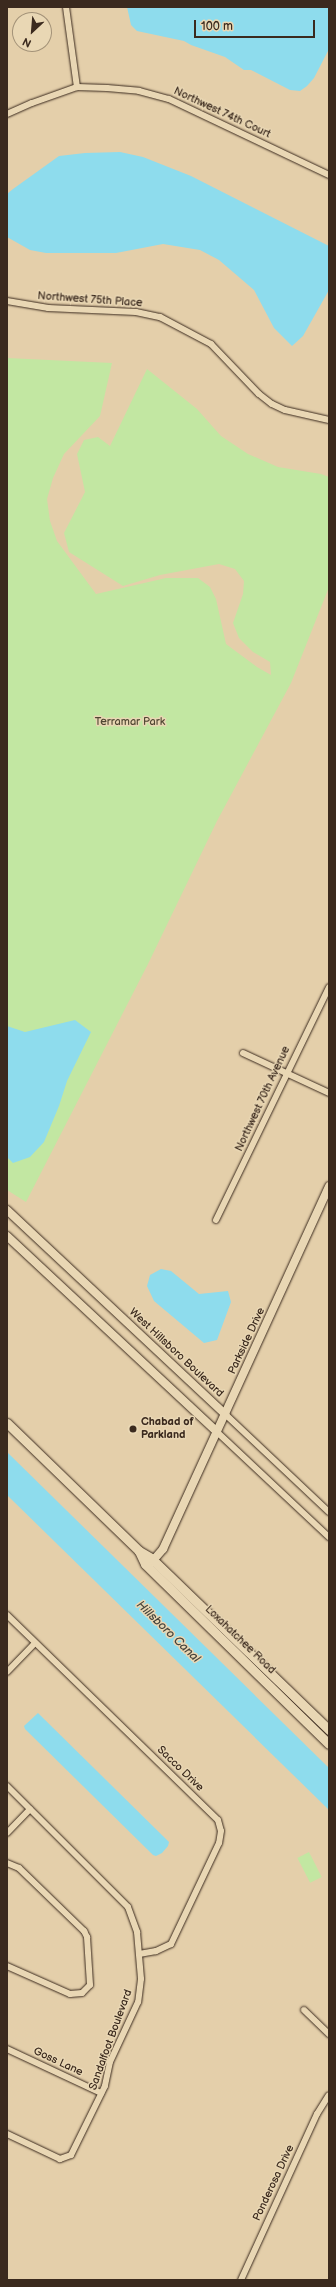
<!DOCTYPE html>
<html>
<head>
<meta charset="utf-8">
<style>
	body { margin:0 }
	#map { position:relative; width:336px; height:2287px; overflow:hidden; background:#e4cfaa; font-family:"Balsamiq Sans",sans-serif }
	div>[style] { position:absolute }
	[style*='--x'] { left:calc(var(--x)*1px); top:calc(var(--y)*1px); width:calc(var(--w)*1px); rotate:calc(var(--a)*1deg) }
	.green>* { inset:0; background:#c2e7a2; transform-origin:0 0 }
	.water>* { inset:0; background:#8edced }
	.roads { filter:drop-shadow(0 0 1px #3b2a1e) drop-shadow(0 0 1px #3b2a1e) }
	.minor>* { height:6px; margin:-3px; padding:0 3px; transform-origin:3px; border-radius:3px; background:#e9d7b4 }
	.tertiary>* { height:8px; margin:-4px; padding:0 4px; transform-origin:4px; border-radius:4px; background:#e9d7b4 }
	.secondary>* { height:9px; margin:-4.5px; padding:0 4.5px; transform-origin:4.5px; border-radius:4.5px; background:#e9d7b4 }
	.dots>* { width:11px; height:11px; translate:-50% -50%; box-sizing:border-box; border:2px solid #e9d7b4; border-radius:50% }
	span { translate:-50% -50%; white-space:nowrap; text-align:center; line-height:1.15; -webkit-text-stroke:3px #e9d7b4; paint-order:stroke }
	.street-label { font-size:11px; color:#3b2a1e }
	.park-label { font-size:11px; color:#4f4632 }
	.poi-label { font-size:11px; color:#3b2a1e; font-weight:700 }
	.left { translate:0 -50%; text-align:left }
	.water-label { font-size:12px; color:#47453d; font-style:italic }
	.frame { position:absolute; inset:0; border:8px solid #3b2a1e; pointer-events:none }
	.north { position:absolute; left:12px; top:12px; width:40px; height:40px; box-sizing:border-box; background:#e9d7b4; border:1px solid #a39278; border-radius:50%; rotate:206deg; font-size:11px; font-weight:700; line-height:16px; text-align:center; color:#3b2a1e }
	.north::after { content:''; display:block; margin:auto; width:14px; height:18px; background:#3b2a1e; clip-path:polygon(50% 0,100% 100%,50% 72%,0 100%) }
	.scale { position:absolute; left:194px; top:20px; width:121px; height:18px; box-sizing:border-box; border:2px solid #3b2a1e; border-top:0; padding-left:5px; font-size:12px; line-height:14px; white-space:nowrap; color:#3b2a1e; -webkit-text-stroke:3px #e9d7b4; paint-order:stroke }
</style>
</head>
<body>
<div id="map">
	<div class="green">
		<i style="clip-path:polygon(7px 358px,112px 363px,100px 416px,64px 454px,53px 478px,47px 499px,50px 521px,57px 541px,96px 594px,166px 578px,198px 578px,210px 587px,216px 599px,226px 644px,257px 667px,271px 675px,270px 662px,253px 652px,239px 638px,233px 623px,243px 594px,244px 581px,235px 569px,219px 564px,160px 575px,123px 586px,69px 552px,64px 533px,85px 492px,77px 454px,84px 440px,98px 437px,110px 446px,147px 369px,197px 409px,221px 436px,248px 454px,278px 467px,321px 474px,329px 477px,329px 587px,291px 683px,217px 821px,148px 964px,26px 1202px,7px 1190px)"></i>
		<i style="left:309px;top:1852px;width:28px;height:13px;rotate:63deg"></i>
	</div>
	<div class="water">
		<i style="clip-path:polygon(127px 7px,329px 7px,329px 49px,314px 78px,307px 86px,300px 91px,290px 90px,251px 70px,244px 70px,225px 57px,191px 45px,184px 41px,137px 31px,131px 25px)"></i>
		<i style="clip-path:polygon(120px 152px,143px 157px,191px 176px,329px 246px,329px 290px,303px 336px,292px 346px,274px 328px,254px 290px,219px 260px,200px 250px,163px 244px,116px 253px,46px 253px,30px 250px,7px 237px,7px 194px,13px 189px,59px 156px,85px 153px)"></i>
		<i style="clip-path:polygon(75px 1020px,91px 1032px,67px 1081px,59px 1106px,44px 1142px,30px 1157px,13px 1163px,7px 1157px,7px 1026px,25px 1032px)"></i>
		<i style="clip-path:polygon(161px 1269px,171px 1271px,199px 1294px,228px 1291px,231px 1302px,217px 1340px,204px 1343px,154px 1301px,147px 1286px,150px 1275px)"></i>
		<i style="clip-path:polygon(7px 1452px,329px 1768px,329px 1810px,7px 1495px)"></i>
		<i style="clip-path:polygon(38px 1713px,169px 1842px,168px 1846px,162px 1853px,156px 1856px,153px 1855px,25px 1729px,24px 1726px)"></i>
	</div>
	<div class="roads">
		<div class="minor">
			<i style="--x:66;--y:7;--w:81;--a:82.2"></i>
			<i style="--x:7;--y:114;--w:27;--a:-24"></i>
			<i style="--x:32;--y:103;--w:48;--a:-19.6"></i>
			<i style="--x:77;--y:87;--w:30;--a:2"></i>
			<i style="--x:107;--y:88;--w:32;--a:5"></i>
			<i style="--x:139;--y:91;--w:31;--a:15"></i>
			<i style="--x:169;--y:99;--w:177;--a:25.4"></i>
			<i style="--x:7;--y:301;--w:42;--a:9.7"></i>
			<i style="--x:48;--y:308;--w:88;--a:2.6"></i>
			<i style="--x:136;--y:312;--w:25;--a:12"></i>
			<i style="--x:160;--y:317;--w:58;--a:27.9"></i>
			<i style="--x:211;--y:344;--w:69;--a:46.2"></i>
			<i style="--x:259;--y:394;--w:16;--a:38"></i>
			<i style="--x:272;--y:404;--w:14;--a:25"></i>
			<i style="--x:285;--y:410;--w:45;--a:12.8"></i>
			<i style="--x:243;--y:1053;--w:95;--a:24.9"></i>
			<i style="--x:216;--y:1220;--w:259;--a:-64.1"></i>
			<i style="--x:225;--y:1414;--w:143;--a:43.3"></i>
			<i style="--x:217;--y:1432;--w:154;--a:43.2"></i>
			<i style="--x:7;--y:1615;--w:294;--a:44.2"></i>
			<i style="--x:218;--y:1820;--w:11;--a:75"></i>
			<i style="--x:221;--y:1831;--w:12;--a:99"></i>
			<i style="--x:219;--y:1843;--w:112;--a:115.4"></i>
			<i style="--x:171;--y:1944;--w:17;--a:155"></i>
			<i style="--x:156;--y:1951;--w:17;--a:170"></i>
			<i style="--x:7;--y:1672;--w:40;--a:-46"></i>
			<i style="--x:7;--y:1786;--w:171;--a:45"></i>
			<i style="--x:128;--y:1907;--w:27;--a:70"></i>
			<i style="--x:137;--y:1932;--w:47;--a:85.1"></i>
			<i style="--x:141;--y:1979;--w:23;--a:97"></i>
			<i style="--x:138;--y:2002;--w:66;--a:115"></i>
			<i style="--x:110;--y:2062;--w:25;--a:102"></i>
			<i style="--x:105;--y:2086;--w:77;--a:116.2"></i>
			<i style="--x:71;--y:2155;--w:12;--a:160"></i>
			<i style="--x:60;--y:2159;--w:59;--a:-154.7"></i>
			<i style="--x:7;--y:1833;--w:33;--a:-46"></i>
			<i style="--x:7;--y:1863;--w:13;--a:23"></i>
			<i style="--x:19;--y:1868;--w:91;--a:44.1"></i>
			<i style="--x:84;--y:1931;--w:7;--a:63"></i>
			<i style="--x:87;--y:1937;--w:48;--a:86.4"></i>
			<i style="--x:90;--y:1985;--w:11;--a:135"></i>
			<i style="--x:82;--y:1993;--w:12;--a:175"></i>
			<i style="--x:70;--y:1994;--w:69;--a:-156"></i>
			<i style="--x:304;--y:2010;--w:35;--a:44"></i>
			<i style="--x:7;--y:2049;--w:104;--a:25.1"></i>
			<i style="--x:241;--y:2280;--w:183;--a:-65.4"></i>
			<i style="--x:317;--y:2114;--w:22;--a:-58"></i>
		</div>
		<div class="tertiary">
			<i style="--x:7;--y:1210;--w:299;--a:43.1"></i>
			<i style="--x:7;--y:1236;--w:287;--a:43"></i>
			<i style="--x:150;--y:1564;--w:20;--a:-49"></i>
			<i style="--x:163;--y:1549;--w:399;--a:-65.4"></i>
		</div>
		<div class="secondary">
			<i style="--x:7;--y:1423;--w:184;--a:44.1"></i>
			<i style="--x:139;--y:1551;--w:14;--a:30"></i>
			<i style="--x:151;--y:1558;--w:248;--a:44"></i>
			<i style="--x:139;--y:1551;--w:14;--a:65"></i>
			<i style="--x:145;--y:1564;--w:257;--a:44.4"></i>
		</div>
	</div>
	<div class="dots">
		<i style="left:133px;top:1429px;background:#3b2a1e"></i>
	</div>
	<div class="street-label">
		<span style="left:222px;top:113px;rotate:25deg">Northwest 74th Court</span>
		<span style="left:90px;top:300px;rotate:4deg">Northwest 75th Place</span>
		<span style="left:263px;top:1099px;rotate:-65deg">Northwest 70th Avenue</span>
		<span style="left:247px;top:1341px;rotate:-65deg">Parkside Drive</span>
		<span style="left:176px;top:1353px;rotate:43deg">West Hillsboro Boulevard</span>
		<span style="left:240px;top:1640px;rotate:44deg">Loxahatchee Road</span>
		<span style="left:180px;top:1769px;rotate:44deg">Sacco Drive</span>
		<span style="left:111px;top:2040px;rotate:-70deg">Sandalfoot Boulevard</span>
		<span style="left:58px;top:2062px;rotate:25deg">Goss Lane</span>
		<span style="left:274px;top:2183px;rotate:-65deg">Ponderosa Drive</span>
	</div>
	<div class="park-label">
		<span style="left:130px;top:722px">Terramar Park</span>
	</div>
	<div class="poi-label">
		<span class="left" style="left:141px;top:1429px">Chabad of<br>Parkland</span>
	</div>
	<div class="water-label">
		<span style="left:168px;top:1632px;rotate:44deg">Hillsboro Canal</span>
	</div>
	<div class="frame"></div>
	<div class="north">N</div>
	<div class="scale">100 m</div>
</div>
</body>
</html>
